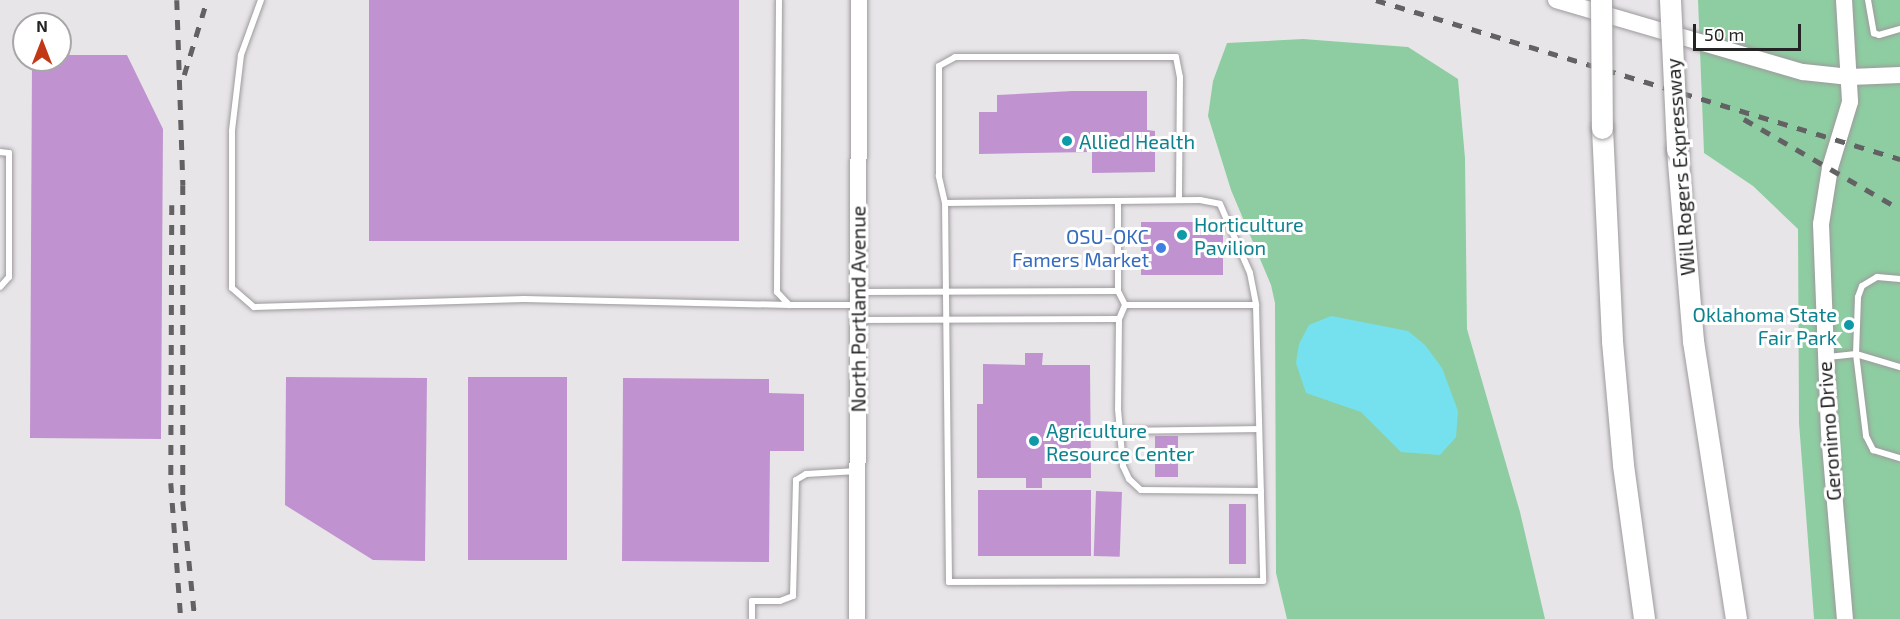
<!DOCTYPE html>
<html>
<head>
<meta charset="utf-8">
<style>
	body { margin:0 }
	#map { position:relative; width:1900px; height:619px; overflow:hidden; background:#e8e5e9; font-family:"Exo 2",sans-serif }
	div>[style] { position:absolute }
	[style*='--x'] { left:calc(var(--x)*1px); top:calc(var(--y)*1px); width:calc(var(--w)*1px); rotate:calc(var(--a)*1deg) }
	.green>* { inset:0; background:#8ecda1 }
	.water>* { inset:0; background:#76e1ee }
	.building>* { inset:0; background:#c093d0; transform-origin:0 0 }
	.roads { filter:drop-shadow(0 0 2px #9d9a9d) drop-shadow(0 0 2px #9d9a9d) }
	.lane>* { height:6px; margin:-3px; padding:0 3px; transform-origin:3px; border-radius:3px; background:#fff }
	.secondary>* { height:16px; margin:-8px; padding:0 8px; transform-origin:8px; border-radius:8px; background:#fff }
	.highway>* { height:21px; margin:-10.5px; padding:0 10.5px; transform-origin:10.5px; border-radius:10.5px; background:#fff }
	.rail>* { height:4.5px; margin-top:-2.25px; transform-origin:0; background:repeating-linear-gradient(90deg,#626163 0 10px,transparent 0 20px) }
	.bridges { filter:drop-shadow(0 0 2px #9d9a9d) drop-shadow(0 0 2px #9d9a9d) }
	.highway-bridge>* { height:21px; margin:-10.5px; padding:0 10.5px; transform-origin:10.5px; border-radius:10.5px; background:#fff }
	.dots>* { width:16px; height:16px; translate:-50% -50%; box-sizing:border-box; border:3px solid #fff; border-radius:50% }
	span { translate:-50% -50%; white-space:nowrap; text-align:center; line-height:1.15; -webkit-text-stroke:6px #fff; paint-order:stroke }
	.culture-label { font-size:20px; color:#0d838f }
	.left { translate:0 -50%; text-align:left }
	.right { translate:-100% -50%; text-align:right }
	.street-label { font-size:20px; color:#252425 }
	.shop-label { font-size:20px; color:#366cbe }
	.north { position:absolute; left:12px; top:12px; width:60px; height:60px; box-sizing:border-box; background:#fff; border:2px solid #a8a7a8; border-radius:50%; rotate:0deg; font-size:16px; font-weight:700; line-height:24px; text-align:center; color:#252425 }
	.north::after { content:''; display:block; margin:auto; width:21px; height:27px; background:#c23817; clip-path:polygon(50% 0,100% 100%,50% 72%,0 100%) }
	.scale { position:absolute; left:1693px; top:24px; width:108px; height:27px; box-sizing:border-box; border:3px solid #252425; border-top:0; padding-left:8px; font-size:18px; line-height:21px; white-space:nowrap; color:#252425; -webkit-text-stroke:4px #fff; paint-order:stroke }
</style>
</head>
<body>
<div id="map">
	<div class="green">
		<i style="clip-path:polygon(1698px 0,1900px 0,1900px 619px,1814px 619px,1799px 423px,1798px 229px,1753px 186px,1704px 153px)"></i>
		<i style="clip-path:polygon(1303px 39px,1408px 47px,1458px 79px,1465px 158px,1467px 329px,1520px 512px,1545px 619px,1287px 619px,1276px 573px,1275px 303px,1271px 285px,1231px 190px,1208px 116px,1213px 81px,1227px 43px)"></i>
	</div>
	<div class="water">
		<i style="clip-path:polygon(1331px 316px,1408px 331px,1425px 345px,1442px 368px,1458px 411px,1456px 437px,1440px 455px,1401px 452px,1361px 412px,1306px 393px,1296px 363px,1299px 344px,1309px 325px)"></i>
	</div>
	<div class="building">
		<i style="left:369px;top:0;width:370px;height:241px"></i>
		<i style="clip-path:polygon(60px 55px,127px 55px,163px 129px,161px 439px,30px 438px,32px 60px,60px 60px)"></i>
		<i style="clip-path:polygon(1072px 91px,1147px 91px,1147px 130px,1155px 131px,1155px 172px,1092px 173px,1092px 152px,979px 154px,979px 112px,997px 112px,997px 95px)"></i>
		<i style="left:1141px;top:222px;width:82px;height:53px"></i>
		<i style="clip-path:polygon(1025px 353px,1043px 353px,1042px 365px,1090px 365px,1091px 478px,1042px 478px,1042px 488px,1026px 488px,1026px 478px,977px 478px,977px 404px,983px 404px,983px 364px,1025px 365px)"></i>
		<i style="clip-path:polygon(286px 377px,427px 378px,425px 561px,373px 560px,285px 505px)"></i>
		<i style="left:567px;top:377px;width:183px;height:99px;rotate:90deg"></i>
		<i style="clip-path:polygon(623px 378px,769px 379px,769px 393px,804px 394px,804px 451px,770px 451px,769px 562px,622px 561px)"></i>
		<i style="left:1155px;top:436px;width:23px;height:41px"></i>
		<i style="left:978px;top:490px;width:113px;height:66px"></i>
		<i style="left:1096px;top:491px;width:26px;height:65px;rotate:2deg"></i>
		<i style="left:1229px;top:504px;width:17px;height:60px"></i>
	</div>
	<div class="roads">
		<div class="lane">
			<i style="--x:261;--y:0;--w:59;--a:110"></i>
			<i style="--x:241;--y:55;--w:77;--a:96.8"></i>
			<i style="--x:232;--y:131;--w:157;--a:90"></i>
			<i style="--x:232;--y:288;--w:29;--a:41"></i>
			<i style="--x:254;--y:307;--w:270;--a:-1.7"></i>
			<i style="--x:524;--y:299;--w:265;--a:1.3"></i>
			<i style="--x:779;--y:0;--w:292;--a:90.4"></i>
			<i style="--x:777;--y:292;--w:18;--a:47"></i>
			<i style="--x:789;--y:305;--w:68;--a:0"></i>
			<i style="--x:1868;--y:0;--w:34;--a:80"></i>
			<i style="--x:1874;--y:33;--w:5;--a:22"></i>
			<i style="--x:1879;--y:35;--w:22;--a:-16"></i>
			<i style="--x:0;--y:152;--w:9;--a:6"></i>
			<i style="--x:9;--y:153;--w:124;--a:90"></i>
			<i style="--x:9;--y:277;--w:13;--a:132"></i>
			<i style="--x:1118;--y:201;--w:90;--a:90"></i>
			<i style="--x:1118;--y:291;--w:16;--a:63"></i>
			<i style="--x:1125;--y:305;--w:15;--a:113"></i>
			<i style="--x:1119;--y:319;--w:90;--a:90.6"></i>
			<i style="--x:1118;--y:409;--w:57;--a:85"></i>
			<i style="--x:1123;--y:466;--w:14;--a:65"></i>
			<i style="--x:1129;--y:479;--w:16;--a:43"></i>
			<i style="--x:1141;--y:490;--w:120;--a:0.5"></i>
			<i style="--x:945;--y:203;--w:255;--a:-0.7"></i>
			<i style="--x:1200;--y:200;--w:20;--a:11"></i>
			<i style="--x:1220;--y:204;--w:75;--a:66.5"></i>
			<i style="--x:1250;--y:273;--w:33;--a:79"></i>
			<i style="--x:1256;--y:305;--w:276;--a:88.5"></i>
			<i style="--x:1263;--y:581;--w:314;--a:179.8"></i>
			<i style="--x:949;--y:582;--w:379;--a:-90.6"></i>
			<i style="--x:945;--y:203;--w:28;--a:-103"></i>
			<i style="--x:939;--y:176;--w:110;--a:-90"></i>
			<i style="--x:939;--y:66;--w:18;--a:-29"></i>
			<i style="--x:955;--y:57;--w:221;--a:0"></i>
			<i style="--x:1176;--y:57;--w:20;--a:79"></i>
			<i style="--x:1180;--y:77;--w:123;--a:90.5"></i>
			<i style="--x:1900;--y:279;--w:23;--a:-175"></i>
			<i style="--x:1877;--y:277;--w:17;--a:149"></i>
			<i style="--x:1862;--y:286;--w:12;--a:110"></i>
			<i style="--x:1858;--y:297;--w:57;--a:92"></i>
			<i style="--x:1856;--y:354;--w:46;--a:16.5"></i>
			<i style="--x:861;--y:292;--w:257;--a:-0.2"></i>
			<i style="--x:1125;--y:305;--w:131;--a:0"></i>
			<i style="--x:858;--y:320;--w:261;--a:-0.2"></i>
			<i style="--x:1828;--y:357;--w:28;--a:-6"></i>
			<i style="--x:1856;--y:354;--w:83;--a:83"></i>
			<i style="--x:1866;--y:436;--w:16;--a:63"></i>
			<i style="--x:1873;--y:450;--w:28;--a:17"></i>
			<i style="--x:1120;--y:431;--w:139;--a:-0.8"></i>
			<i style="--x:752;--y:619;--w:18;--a:-90"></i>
			<i style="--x:752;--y:601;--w:28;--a:0"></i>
			<i style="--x:780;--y:601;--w:14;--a:-21"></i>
			<i style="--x:793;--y:596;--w:116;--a:-88.5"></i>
			<i style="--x:796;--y:480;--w:12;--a:-31"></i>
			<i style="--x:806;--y:474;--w:51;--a:-3.4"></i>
		</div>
		<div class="secondary">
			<i style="--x:1556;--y:0;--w:257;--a:16.3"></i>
			<i style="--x:1803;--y:72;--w:47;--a:6.1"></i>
			<i style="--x:1850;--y:77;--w:50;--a:-2.3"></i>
			<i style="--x:1844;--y:0;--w:102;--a:86.6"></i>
			<i style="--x:1850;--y:102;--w:69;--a:106.9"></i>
			<i style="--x:1830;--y:168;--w:57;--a:99.1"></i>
			<i style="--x:1821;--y:224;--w:209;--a:87.8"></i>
			<i style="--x:1829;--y:433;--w:187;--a:85.1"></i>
			<i style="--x:857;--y:619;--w:619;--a:-89.81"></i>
		</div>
		<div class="highway">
			<i style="--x:1602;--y:128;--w:213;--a:87.3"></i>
			<i style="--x:1612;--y:341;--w:124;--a:84.9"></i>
			<i style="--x:1623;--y:465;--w:155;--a:82.2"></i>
			<i style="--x:1677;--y:150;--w:192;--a:85.2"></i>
			<i style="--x:1693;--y:341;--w:281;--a:81.2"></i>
		</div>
	</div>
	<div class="rail">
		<i style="--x:177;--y:0;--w:185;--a:88.1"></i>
		<i style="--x:183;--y:185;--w:316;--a:90"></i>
		<i style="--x:183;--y:501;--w:119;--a:84.2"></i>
		<i style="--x:1376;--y:0;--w:548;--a:16.88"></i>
		<i style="--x:184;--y:75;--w:78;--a:-73"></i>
		<i style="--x:1744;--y:119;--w:180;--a:30"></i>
		<i style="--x:172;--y:205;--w:278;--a:90.2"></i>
		<i style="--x:171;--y:483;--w:136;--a:85.8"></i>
	</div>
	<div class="bridges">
		<div class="highway-bridge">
			<i style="--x:1601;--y:0;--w:128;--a:89.6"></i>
			<i style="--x:1670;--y:0;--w:150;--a:87.3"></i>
		</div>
	</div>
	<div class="dots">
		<i style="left:1067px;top:141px;background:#0f9aa8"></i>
		<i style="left:1182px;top:235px;background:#0f9aa8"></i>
		<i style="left:1161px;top:248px;background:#3f7fe0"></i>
		<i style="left:1849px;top:325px;background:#0f9aa8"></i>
		<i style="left:1034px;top:441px;background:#0f9aa8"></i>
	</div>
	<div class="culture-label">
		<span class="left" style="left:1079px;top:141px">Allied Health</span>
		<span class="left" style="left:1194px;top:236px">Horticulture<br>Pavilion</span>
		<span class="right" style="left:1837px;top:326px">Oklahoma State<br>Fair Park</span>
		<span class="left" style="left:1046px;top:442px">Agriculture<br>Resource Center</span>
	</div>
	<div class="street-label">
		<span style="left:1680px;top:167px;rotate:-94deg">Will Rogers Expressway</span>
		<span style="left:858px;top:309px;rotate:-90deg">North Portland Avenue</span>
		<span style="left:1829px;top:431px;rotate:-94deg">Geronimo Drive</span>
	</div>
	<div class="shop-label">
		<span class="right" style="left:1149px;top:248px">OSU-OKC<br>Famers Market</span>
	</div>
	<div class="north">N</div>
	<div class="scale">50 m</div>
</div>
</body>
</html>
